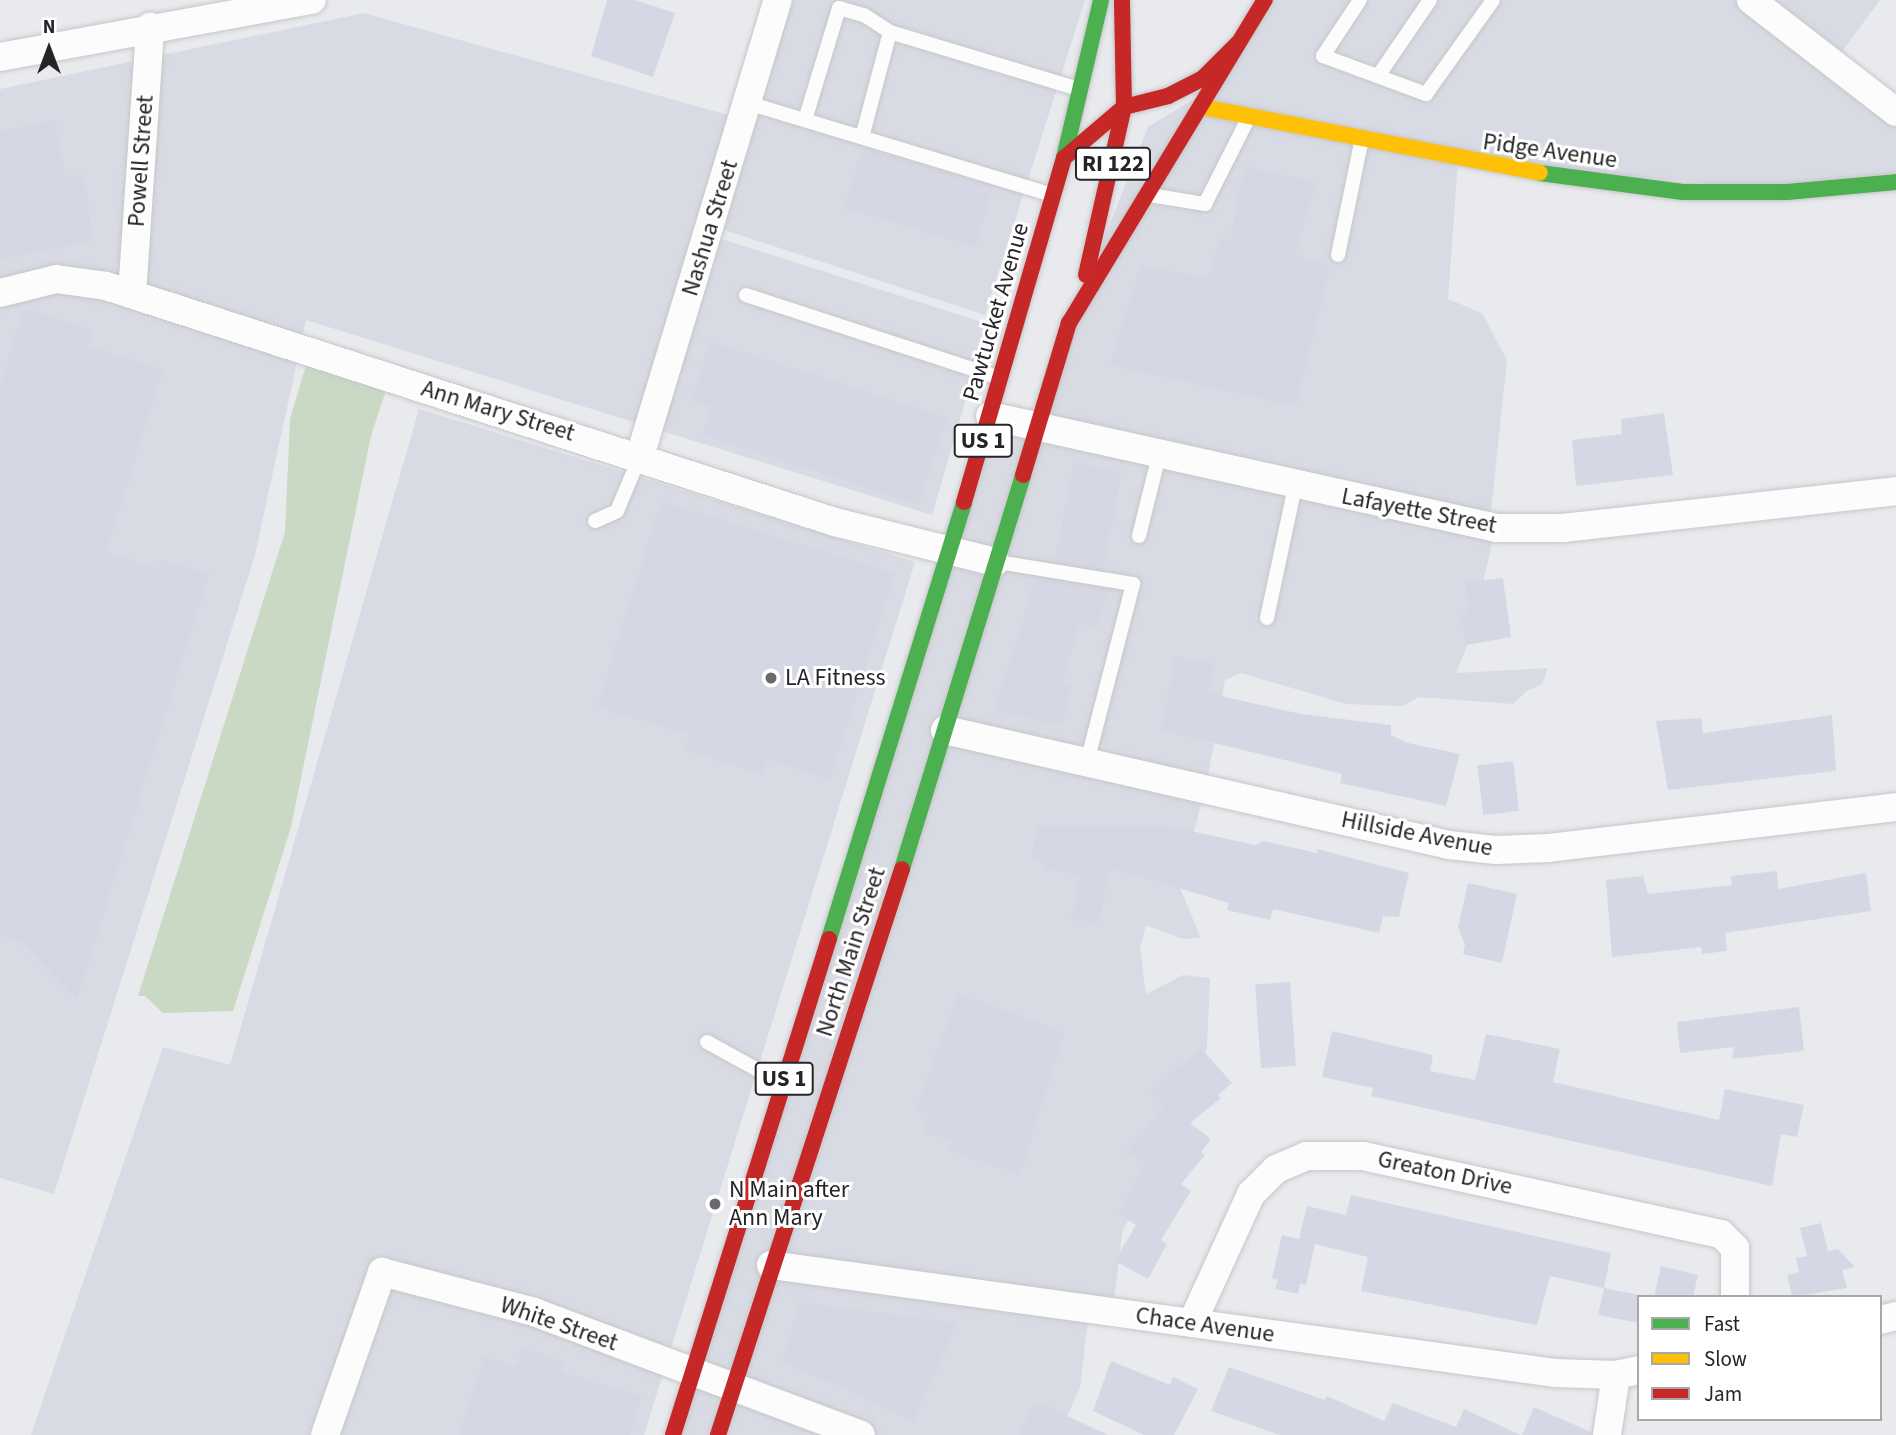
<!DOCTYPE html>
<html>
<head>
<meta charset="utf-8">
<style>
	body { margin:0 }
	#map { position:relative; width:1896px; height:1435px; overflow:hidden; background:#e9eaee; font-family:"Source Sans 3",sans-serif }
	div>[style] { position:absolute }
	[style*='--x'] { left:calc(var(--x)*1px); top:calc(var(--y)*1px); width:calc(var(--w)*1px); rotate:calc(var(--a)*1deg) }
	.built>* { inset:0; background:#d9dbe4 }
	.green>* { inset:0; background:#c9d9c4 }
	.building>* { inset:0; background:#d6d7e4; transform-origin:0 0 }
	.roads { filter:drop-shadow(0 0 2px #c6c7c9) drop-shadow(0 0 2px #c6c7c9) }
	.lane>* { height:14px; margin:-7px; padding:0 7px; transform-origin:7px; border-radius:7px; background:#fcfcfc }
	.street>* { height:28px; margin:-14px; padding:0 14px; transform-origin:14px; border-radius:14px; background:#fcfcfc }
	.fast>* { height:16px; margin:-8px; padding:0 8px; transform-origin:8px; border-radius:8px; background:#4caf50 }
	.slow>* { height:16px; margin:-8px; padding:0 8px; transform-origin:8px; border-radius:8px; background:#ffc107 }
	.jam>* { height:16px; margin:-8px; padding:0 8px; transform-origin:8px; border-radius:8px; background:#c62828 }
	.dots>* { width:19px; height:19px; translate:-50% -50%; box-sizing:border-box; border:4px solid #fff; border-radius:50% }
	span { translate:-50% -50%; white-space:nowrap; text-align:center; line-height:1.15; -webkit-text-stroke:6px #fff; paint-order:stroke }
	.shield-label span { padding:2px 5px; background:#fff; border:2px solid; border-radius:5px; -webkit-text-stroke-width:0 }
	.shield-label { font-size:23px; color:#252527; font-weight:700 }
	.street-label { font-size:24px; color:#252527 }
	.poi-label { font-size:24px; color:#252527 }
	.left { translate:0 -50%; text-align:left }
	.legend { position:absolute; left:1637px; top:1295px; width:245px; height:126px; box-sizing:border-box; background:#fff; border:2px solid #a8a8a9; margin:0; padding:9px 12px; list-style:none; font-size:21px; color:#252527 }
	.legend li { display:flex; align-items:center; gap:14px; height:35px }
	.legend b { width:35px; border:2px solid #a8a8a9 }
	.north { position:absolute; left:14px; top:14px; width:70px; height:70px; -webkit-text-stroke:5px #fff; paint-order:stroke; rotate:0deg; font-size:19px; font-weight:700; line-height:28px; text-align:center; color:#252527 }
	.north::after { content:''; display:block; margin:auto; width:24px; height:32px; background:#252527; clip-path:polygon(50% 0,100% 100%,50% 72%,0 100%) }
</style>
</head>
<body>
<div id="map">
	<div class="built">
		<i style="clip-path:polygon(789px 0,1085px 0,985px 315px,721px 229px)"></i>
		<i style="clip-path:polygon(1265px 0,1880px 0,1838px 57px,1896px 108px,1896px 178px,1785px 189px,1458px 162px,1448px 299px,1482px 313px,1507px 360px,1490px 521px,1494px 534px,1471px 636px,1456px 673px,1548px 668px,1542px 684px,1527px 691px,1513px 704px,1419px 697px,1402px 706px,1346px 704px,1241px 673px,1225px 680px,1208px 776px,1180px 888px,1201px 938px,1183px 939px,1146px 925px,1140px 948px,1146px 994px,1183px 975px,1210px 978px,1207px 1048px,1122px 1233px,1112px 1318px,1088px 1321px,1080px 1387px,1059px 1435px,670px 1435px,988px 419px,1032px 422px,1148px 127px,1205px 92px)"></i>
		<i style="clip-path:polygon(364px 13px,728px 115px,694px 230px,988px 324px,932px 515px,306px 320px,255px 555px,54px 1194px,0 1178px,0 89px)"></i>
		<i style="clip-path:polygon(419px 409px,915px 562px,644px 1435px,31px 1435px,163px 1047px,230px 1065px)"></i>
	</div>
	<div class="green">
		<i style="clip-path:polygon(310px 352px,390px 378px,371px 436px,291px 827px,233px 1011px,163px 1013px,145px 996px,138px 996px,285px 532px,290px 419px)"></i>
	</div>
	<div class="building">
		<i style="clip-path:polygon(607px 0,635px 0,675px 13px,653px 77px,591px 56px)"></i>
		<i style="clip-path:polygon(55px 120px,66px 177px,80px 174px,87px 192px,93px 241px,0 260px,0 131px)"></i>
		<i style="left:862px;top:148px;width:137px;height:62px;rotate:17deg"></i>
		<i style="clip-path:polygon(1244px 166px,1316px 182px,1295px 255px,1330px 267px,1295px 406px,1110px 365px,1140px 266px,1209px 278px,1219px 238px,1230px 240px)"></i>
		<i style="clip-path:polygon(24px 308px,94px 330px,89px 346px,163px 370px,106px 552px,159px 569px,162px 560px,209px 574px,77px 1000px,20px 941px,0 935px,0 385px)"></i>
		<i style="clip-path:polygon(710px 341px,947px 418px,918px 505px,703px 435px,712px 407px,691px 400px)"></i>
		<i style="clip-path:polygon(1664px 413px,1673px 475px,1576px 486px,1572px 440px,1622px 434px,1621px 419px)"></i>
		<i style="left:1074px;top:462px;width:49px;height:102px;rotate:11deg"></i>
		<i style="clip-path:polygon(661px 501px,895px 573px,830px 779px,767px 760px,762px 774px,684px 750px,689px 735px,597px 707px)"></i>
		<i style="clip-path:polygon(1036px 578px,1108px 590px,1098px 628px,1079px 623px,1063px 684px,1072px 686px,1061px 726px,994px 710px)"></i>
		<i style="clip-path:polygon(1503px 578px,1511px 637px,1467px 645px,1460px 613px,1468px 612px,1465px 582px)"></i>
		<i style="clip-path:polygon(1175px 656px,1215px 664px,1208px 693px,1301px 714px,1391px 725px,1391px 735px,1408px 743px,1460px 754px,1446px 806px,1340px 783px,1342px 774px,1161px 730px)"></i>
		<i style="clip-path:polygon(1832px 715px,1836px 771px,1668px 790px,1656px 721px,1701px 718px,1703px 733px)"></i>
		<i style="left:1513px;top:761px;width:50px;height:36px;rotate:83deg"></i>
		<i style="clip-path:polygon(1036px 826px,1168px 826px,1255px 845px,1263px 841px,1317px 853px,1317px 849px,1409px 873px,1399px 917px,1383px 916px,1379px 933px,1273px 909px,1270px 920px,1227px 910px,1229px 903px,1110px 868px,1099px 924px,1071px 919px,1080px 875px,1043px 868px,1044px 862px,1032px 860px)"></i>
		<i style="clip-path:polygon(1777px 871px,1778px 889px,1866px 873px,1871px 911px,1725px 933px,1727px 951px,1702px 954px,1701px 947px,1612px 957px,1606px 880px,1643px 876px,1648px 894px,1732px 885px,1731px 876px)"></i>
		<i style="clip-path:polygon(1468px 883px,1517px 894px,1502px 963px,1463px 954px,1465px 944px,1458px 928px)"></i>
		<i style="left:1290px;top:982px;width:84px;height:35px;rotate:86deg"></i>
		<i style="clip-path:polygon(958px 993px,1064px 1033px,1020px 1175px,948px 1151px,952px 1141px,923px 1132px,929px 1115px,916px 1110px)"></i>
		<i style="clip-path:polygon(1799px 1007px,1804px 1051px,1732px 1059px,1734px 1047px,1680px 1053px,1677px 1022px)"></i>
		<i style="clip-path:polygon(1332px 1031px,1433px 1055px,1430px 1071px,1475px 1080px,1486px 1034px,1560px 1049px,1553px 1082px,1719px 1120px,1725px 1089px,1804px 1105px,1797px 1137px,1781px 1134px,1772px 1186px,1371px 1096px,1373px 1088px,1322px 1077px)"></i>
		<i style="clip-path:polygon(1201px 1048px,1232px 1083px,1218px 1095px,1221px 1098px,1190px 1123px,1211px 1139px,1201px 1152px,1205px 1155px,1181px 1184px,1191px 1191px,1161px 1240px,1167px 1244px,1148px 1279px,1115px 1261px,1136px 1225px,1117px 1214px,1147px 1164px,1127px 1152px,1165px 1104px,1149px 1092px)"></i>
		<i style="clip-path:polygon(1351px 1195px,1611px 1253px,1604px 1288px,1550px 1276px,1537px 1325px,1361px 1291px,1368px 1257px,1315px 1244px,1306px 1285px,1300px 1284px,1298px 1294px,1275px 1289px,1278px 1280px,1272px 1278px,1282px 1235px,1299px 1239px,1307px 1206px,1346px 1215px)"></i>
		<i style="clip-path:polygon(1821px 1223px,1828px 1251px,1838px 1249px,1855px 1267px,1842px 1270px,1847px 1288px,1792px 1297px,1787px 1275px,1799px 1272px,1796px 1258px,1807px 1256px,1800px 1228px)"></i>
		<i style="clip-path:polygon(1661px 1266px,1698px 1275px,1693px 1297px,1654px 1297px)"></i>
		<i style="clip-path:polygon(1604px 1288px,1639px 1295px,1639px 1323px,1598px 1315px)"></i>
		<i style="clip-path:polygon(800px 1302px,957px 1323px,914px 1421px,782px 1361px)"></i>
		<i style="clip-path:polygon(522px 1347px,564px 1362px,562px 1372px,641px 1396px,630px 1435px,459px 1435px,484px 1356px,516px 1366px)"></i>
		<i style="clip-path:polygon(1111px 1361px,1170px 1385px,1173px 1377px,1198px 1389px,1174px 1435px,1144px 1435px,1093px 1411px)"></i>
		<i style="clip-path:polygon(1229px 1367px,1325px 1400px,1327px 1396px,1384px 1421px,1393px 1403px,1456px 1427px,1464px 1409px,1521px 1435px,1280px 1435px,1211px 1411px)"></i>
		<i style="clip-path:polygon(1035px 1401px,1108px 1435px,1019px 1435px)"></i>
		<i style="clip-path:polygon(1534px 1407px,1591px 1432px,1591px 1435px,1522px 1435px)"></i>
	</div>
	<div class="roads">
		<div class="lane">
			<i style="--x:1360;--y:0;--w:67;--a:123.5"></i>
			<i style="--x:1323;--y:56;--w:110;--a:20.3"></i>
			<i style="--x:1426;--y:94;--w:115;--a:-54.5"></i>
			<i style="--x:890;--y:32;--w:197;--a:16.8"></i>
			<i style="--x:1378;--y:76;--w:92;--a:-55.6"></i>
			<i style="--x:748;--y:103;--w:318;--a:16.8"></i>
			<i style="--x:805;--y:120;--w:117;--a:-73.1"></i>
			<i style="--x:839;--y:8;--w:26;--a:16"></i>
			<i style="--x:864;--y:15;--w:31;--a:33"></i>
			<i style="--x:890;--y:32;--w:109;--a:104.9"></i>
			<i style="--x:1150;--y:195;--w:56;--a:9.3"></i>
			<i style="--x:1205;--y:204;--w:95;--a:-63.2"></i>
			<i style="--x:1338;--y:255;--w:114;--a:-78.4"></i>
			<i style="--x:746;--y:295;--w:267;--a:18.1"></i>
			<i style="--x:595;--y:521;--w:24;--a:-24"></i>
			<i style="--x:617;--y:511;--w:60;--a:-67.3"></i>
			<i style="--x:1139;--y:536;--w:83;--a:-76.1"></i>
			<i style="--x:998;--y:562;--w:137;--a:9.3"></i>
			<i style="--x:1133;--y:584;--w:184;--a:104.5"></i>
			<i style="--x:1267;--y:618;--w:135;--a:-78"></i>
			<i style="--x:707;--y:1042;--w:87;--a:28.9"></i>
		</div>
		<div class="street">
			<i style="--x:1751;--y:0;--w:183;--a:37.7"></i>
			<i style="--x:0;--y:57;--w:317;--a:-10.4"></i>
			<i style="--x:0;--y:293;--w:58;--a:-14"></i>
			<i style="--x:56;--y:279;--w:50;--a:8"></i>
			<i style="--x:106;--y:286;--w:766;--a:17.94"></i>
			<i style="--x:835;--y:522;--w:165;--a:14"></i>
			<i style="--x:132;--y:294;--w:268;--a:-86.1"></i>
			<i style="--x:990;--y:416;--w:519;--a:12.46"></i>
			<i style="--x:1497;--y:528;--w:66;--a:0"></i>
			<i style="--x:1563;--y:528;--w:335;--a:-6.3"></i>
			<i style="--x:640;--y:456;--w:476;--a:-73.2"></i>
			<i style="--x:945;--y:730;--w:517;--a:12.85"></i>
			<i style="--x:1449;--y:845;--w:47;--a:6.1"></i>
			<i style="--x:1496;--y:850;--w:52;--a:-2.2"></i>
			<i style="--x:1548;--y:848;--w:350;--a:-6.7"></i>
			<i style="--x:771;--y:1265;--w:791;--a:7.84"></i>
			<i style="--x:1555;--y:1373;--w:61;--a:1.9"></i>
			<i style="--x:1616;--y:1375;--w:24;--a:-12"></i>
			<i style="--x:1880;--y:1320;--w:16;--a:-14"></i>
			<i style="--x:1192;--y:1323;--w:142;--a:-65.4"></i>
			<i style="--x:1251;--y:1194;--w:35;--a:-45"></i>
			<i style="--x:1276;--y:1169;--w:33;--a:-23"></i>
			<i style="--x:1306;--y:1156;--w:57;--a:0"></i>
			<i style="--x:1363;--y:1156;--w:366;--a:12.3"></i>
			<i style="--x:1721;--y:1234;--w:20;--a:45"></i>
			<i style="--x:1735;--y:1248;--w:49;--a:90"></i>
			<i style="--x:325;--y:1435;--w:173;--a:-70.7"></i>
			<i style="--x:382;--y:1272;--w:157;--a:14.7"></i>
			<i style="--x:534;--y:1312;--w:349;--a:20.6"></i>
			<i style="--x:1607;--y:1435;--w:61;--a:-81.5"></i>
		</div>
		<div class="fast">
			<i style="--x:1064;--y:158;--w:162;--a:-76.8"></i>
			<i style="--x:1540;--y:173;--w:144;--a:7.6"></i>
			<i style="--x:1683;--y:192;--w:104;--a:0"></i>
			<i style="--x:1787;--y:192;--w:109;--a:-5.2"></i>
			<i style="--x:902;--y:869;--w:412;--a:-72.9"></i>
			<i style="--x:829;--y:939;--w:457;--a:-72.8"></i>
		</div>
		<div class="slow">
			<i style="--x:1202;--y:107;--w:344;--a:11"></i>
		</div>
		<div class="jam">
			<i style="--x:1086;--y:275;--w:172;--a:-77.3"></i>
			<i style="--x:1124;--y:107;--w:107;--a:-91.1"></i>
			<i style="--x:1023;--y:475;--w:159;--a:-73.2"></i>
			<i style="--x:1069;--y:323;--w:378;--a:-58.8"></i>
			<i style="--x:964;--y:502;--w:358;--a:-73.8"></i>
			<i style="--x:1064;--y:158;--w:79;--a:-40.4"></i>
			<i style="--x:1124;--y:107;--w:45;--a:-14"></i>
			<i style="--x:1168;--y:96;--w:38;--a:-27"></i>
			<i style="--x:1202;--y:79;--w:51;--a:-45"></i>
			<i style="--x:673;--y:1435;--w:520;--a:-72.54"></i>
			<i style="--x:718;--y:1435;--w:595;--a:-71.99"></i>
		</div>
	</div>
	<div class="dots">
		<i style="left:771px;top:678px;background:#6a6a6d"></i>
		<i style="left:715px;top:1204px;background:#6a6a6d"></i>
	</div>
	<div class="shield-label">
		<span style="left:1113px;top:164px">RI 122</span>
		<span style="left:983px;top:441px">US 1</span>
		<span style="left:784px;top:1079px">US 1</span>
	</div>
	<div class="street-label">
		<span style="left:1550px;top:151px;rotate:8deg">Pidge Avenue</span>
		<span style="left:141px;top:161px;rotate:-86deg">Powell Street</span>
		<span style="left:710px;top:228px;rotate:-73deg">Nashua Street</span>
		<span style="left:996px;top:312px;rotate:-74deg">Pawtucket Avenue</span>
		<span style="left:498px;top:411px;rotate:17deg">Ann Mary Street</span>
		<span style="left:1419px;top:511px;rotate:11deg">Lafayette Street</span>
		<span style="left:1417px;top:834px;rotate:11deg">Hillside Avenue</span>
		<span style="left:851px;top:952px;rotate:-72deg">North Main Street</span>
		<span style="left:1445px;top:1173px;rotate:12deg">Greaton Drive</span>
		<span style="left:559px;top:1324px;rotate:19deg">White Street</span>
		<span style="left:1205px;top:1325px;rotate:8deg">Chace Avenue</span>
	</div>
	<div class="poi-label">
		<span class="left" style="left:785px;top:678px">LA Fitness</span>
		<span class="left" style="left:729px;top:1204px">N Main after<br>Ann Mary</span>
	</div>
	<ul class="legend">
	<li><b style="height:9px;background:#4caf50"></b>Fast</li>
	<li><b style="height:9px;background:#ffc107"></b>Slow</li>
	<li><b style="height:9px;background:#c62828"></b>Jam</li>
	</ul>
	<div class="north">N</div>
</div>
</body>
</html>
